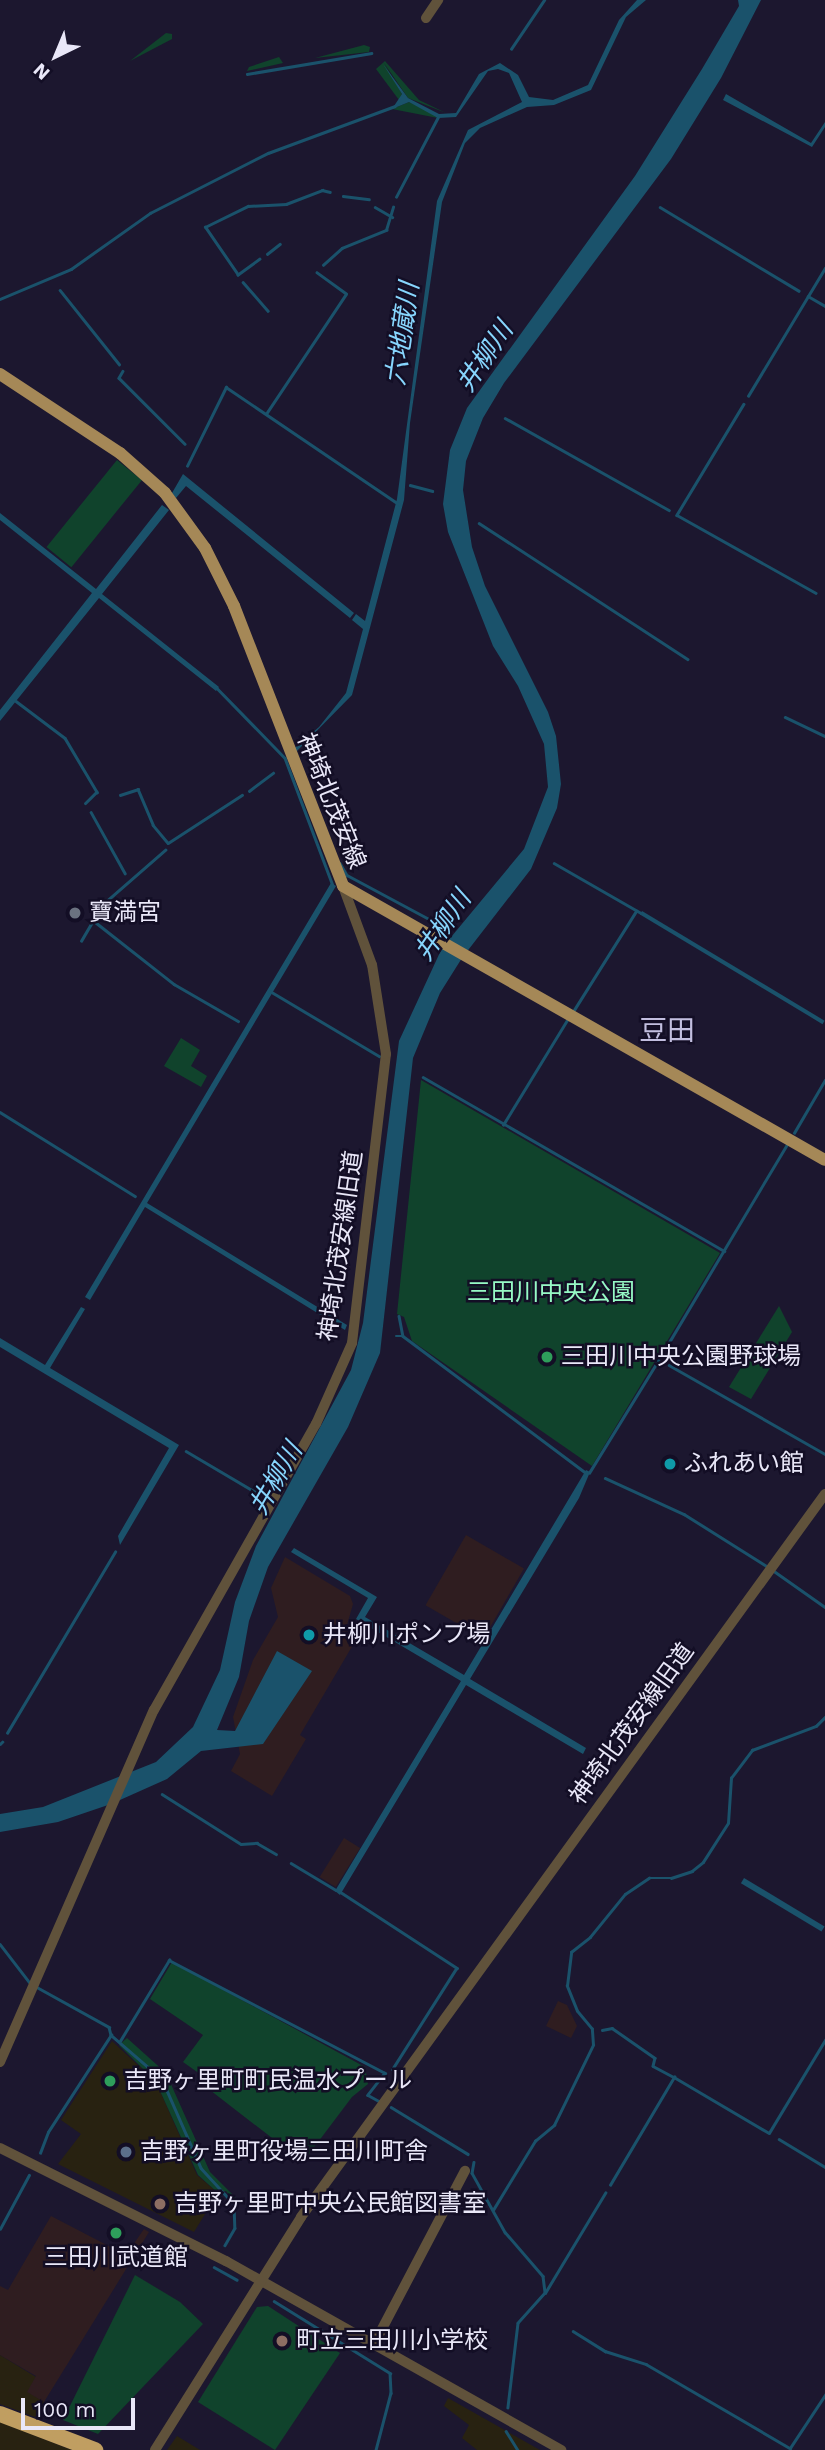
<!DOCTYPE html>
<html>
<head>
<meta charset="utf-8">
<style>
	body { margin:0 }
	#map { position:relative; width:825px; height:2450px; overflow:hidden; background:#1c172f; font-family:"Work Sans","Noto Sans JP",sans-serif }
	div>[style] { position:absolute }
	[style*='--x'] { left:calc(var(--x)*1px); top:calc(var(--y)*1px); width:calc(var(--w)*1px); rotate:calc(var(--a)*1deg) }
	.commercial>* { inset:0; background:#282211 }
	.industrial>* { inset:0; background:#2f1d20; transform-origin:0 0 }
	.green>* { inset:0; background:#10432c; transform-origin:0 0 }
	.water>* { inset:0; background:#1a526b; transform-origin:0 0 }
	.stream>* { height:2.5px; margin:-1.25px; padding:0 1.25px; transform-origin:1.25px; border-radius:1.25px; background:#1a526b }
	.minor>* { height:10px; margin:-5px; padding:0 5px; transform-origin:5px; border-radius:5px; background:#60523b }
	.major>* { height:12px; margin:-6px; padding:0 6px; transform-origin:6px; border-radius:6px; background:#a58857 }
	.highway>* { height:16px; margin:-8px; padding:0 8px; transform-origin:8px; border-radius:8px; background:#c09e61 }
	.dots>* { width:19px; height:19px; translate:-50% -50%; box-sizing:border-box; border:4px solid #130e25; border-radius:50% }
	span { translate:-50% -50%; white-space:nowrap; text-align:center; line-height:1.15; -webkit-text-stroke:5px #130e25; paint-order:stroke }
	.street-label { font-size:24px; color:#e9e7f8 }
	.poi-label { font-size:24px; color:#e9e7f8 }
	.left { translate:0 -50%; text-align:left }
	.park-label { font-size:24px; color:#96f9c5 }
	.water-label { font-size:26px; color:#87d5fd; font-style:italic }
	.quarter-label { font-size:28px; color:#c2bedf }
	.north { position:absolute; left:21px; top:21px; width:70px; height:70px; -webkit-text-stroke:5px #130e25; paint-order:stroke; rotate:223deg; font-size:19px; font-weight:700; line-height:28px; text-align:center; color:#e9e7f8 }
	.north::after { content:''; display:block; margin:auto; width:24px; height:32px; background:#e9e7f8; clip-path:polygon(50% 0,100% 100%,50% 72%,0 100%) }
	.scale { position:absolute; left:21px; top:2398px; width:114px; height:32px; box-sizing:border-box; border:4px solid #e9e7f8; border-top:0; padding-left:9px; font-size:21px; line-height:24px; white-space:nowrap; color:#e9e7f8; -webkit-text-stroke:5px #130e25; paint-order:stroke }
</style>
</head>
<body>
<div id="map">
	<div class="commercial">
		<i style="clip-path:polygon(112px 2041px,156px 2082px,197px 2175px,218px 2193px,194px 2232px,58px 2164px,81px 2134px,61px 2120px)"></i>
		<i style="clip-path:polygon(0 2355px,36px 2377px,28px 2392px,44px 2402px,35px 2417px,0 2404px)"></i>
		<i style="clip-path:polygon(448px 2398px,540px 2450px,477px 2450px,462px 2438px,469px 2425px,444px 2406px)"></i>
		<i style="clip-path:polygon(0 2422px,72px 2450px,0 2450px)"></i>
		<i style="clip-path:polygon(177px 2436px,200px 2450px,167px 2450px)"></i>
	</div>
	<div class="industrial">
		<i style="left:466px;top:1535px;width:67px;height:81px;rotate:30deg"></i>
		<i style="clip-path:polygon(285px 1557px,350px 1596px,353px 1604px,347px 1625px,357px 1638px,300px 1735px,306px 1739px,272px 1796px,231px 1771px,240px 1754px,233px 1717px,253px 1660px,278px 1617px,271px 1588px)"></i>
		<i style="left:344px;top:1838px;width:19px;height:46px;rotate:32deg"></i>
		<i style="clip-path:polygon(558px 2001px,567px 2005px,577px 2026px,571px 2038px,546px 2026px)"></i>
		<i style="clip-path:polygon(51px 2216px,126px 2255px,144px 2229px,149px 2232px,44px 2402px,27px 2392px,36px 2376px,0 2355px,0 2286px,8px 2290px)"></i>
	</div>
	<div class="green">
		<i style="clip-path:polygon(166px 33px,172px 34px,172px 39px,130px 61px)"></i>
		<i style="clip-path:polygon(364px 45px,370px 47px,369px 52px,315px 58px)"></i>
		<i style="clip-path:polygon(279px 57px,283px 63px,247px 71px,249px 67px)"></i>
		<i style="clip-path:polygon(385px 61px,419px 100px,446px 113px,408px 98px,384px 63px,402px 94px,399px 100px,376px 69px)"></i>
		<i style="clip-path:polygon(409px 102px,431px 112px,438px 118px,392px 109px)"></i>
		<i style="left:117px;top:460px;width:32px;height:112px;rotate:39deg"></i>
		<i style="clip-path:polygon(181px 1038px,200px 1050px,191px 1066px,207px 1076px,201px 1087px,164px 1066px)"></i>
		<i style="clip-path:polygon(421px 1080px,720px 1253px,592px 1466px,412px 1341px,404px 1317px,397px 1314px)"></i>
		<i style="clip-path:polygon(779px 1306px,792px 1332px,751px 1399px,729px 1387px)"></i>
		<i style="clip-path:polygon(172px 1962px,365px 2067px,368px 2084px,352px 2097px,303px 2162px,197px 2080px,200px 2074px,183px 2062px,203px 2035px,150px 1999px)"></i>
		<i style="clip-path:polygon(127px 2038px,166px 2073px,210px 2172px,240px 2202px,236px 2204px,226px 2191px,218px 2193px,198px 2175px,156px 2082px,119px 2045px)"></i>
		<i style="clip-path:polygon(135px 2275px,180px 2302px,203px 2324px,98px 2434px,63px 2420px)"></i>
		<i style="clip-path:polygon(268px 2306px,340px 2353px,275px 2450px,198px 2402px,257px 2307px)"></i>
	</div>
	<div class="water">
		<i style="clip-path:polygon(637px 0,646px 0,626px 17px,591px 90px,554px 105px,527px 107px,480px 128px,465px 143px,442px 202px,410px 423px,404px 500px,352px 695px,295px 753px,292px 750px,319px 727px,346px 693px,363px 629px,352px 620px,356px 614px,365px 621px,397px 499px,437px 201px,468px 130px,522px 102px,509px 73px,498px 69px,488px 71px,456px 117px,438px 118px,409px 102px,392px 109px,402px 94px,383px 64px,408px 98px,439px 114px,456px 113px,479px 74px,500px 63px,518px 75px,529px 97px,553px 100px,588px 85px,619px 20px)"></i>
		<i style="clip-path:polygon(738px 0,761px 0,721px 78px,671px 159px,504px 383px,483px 418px,466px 461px,463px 490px,472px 547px,485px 586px,548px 712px,556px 736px,561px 784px,557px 808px,531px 869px,462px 958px,440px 993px,413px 1058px,380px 1353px,348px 1427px,268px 1567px,249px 1621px,239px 1677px,217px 1730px,235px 1731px,277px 1651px,312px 1671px,263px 1744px,201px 1751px,167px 1779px,111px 1804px,58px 1822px,0 1832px,0 1814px,43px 1807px,156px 1762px,193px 1727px,220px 1670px,235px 1602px,256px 1546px,351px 1370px,363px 1323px,399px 1041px,442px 948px,524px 849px,548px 787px,544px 744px,518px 686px,493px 646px,448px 532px,443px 504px,450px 450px,467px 408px,635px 176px,702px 69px,739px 6px)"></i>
		<i style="clip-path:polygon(726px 94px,811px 143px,825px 122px,825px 127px,812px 147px,723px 100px)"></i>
		<i style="clip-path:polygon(183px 474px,354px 613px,350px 618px,186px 486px,176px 498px,172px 493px)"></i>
		<i style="clip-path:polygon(162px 505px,169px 510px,102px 594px,219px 687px,216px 691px,99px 598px,0 721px,0 710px,92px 593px,0 520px,0 513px,96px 589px)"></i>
		<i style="clip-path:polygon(331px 883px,336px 886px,147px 1203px,347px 1325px,345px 1330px,145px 1207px,90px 1300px,85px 1297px)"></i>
		<i style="left:642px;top:911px;width:213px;height:4px;rotate:31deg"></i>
		<i style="clip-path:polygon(81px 1307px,85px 1309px,50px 1368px,179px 1445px,120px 1545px,118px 1536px,169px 1448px,0 1347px,0 1338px,45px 1365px)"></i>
		<i style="clip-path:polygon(586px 1470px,590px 1472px,579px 1498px,470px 1679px,586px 1748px,583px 1754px,466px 1685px,340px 1895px,335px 1891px,461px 1681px,356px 1619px,368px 1598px,291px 1552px,294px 1548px,377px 1597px,365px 1617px,464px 1675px)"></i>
		<i style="left:744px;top:1878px;width:94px;height:6px;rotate:31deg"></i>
	</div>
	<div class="stream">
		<i style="--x:511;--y:49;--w:59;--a:-56"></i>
		<i style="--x:247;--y:74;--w:126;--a:-9.6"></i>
		<i style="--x:343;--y:196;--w:26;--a:7"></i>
		<i style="--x:396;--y:197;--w:90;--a:-62.3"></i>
		<i style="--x:375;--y:207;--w:20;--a:30"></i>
		<i style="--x:660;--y:207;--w:162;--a:31.1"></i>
		<i style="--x:267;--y:254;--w:16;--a:-38"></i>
		<i style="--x:260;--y:259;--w:27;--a:144"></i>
		<i style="--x:238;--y:275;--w:58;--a:-124.5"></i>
		<i style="--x:205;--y:227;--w:48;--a:-26"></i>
		<i style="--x:248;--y:206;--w:38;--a:-3"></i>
		<i style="--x:286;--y:204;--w:39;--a:-21"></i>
		<i style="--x:322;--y:190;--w:8;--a:14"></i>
		<i style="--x:323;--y:265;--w:25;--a:-42"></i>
		<i style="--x:342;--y:248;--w:48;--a:-22.2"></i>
		<i style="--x:386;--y:230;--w:24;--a:-73"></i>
		<i style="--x:243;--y:282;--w:38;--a:49"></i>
		<i style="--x:60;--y:290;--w:95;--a:51.4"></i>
		<i style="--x:808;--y:296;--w:20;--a:30"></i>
		<i style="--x:0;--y:299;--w:77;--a:-22.9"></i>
		<i style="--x:71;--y:269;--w:97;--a:-35.3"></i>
		<i style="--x:150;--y:213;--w:132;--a:-27"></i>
		<i style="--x:268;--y:153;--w:135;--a:-20.3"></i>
		<i style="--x:123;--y:371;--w:8;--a:120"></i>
		<i style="--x:119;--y:378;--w:93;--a:45"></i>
		<i style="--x:748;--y:396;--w:149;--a:-59"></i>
		<i style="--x:744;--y:404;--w:130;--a:121.1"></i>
		<i style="--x:677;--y:515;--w:159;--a:29.3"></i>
		<i style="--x:266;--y:414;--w:144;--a:-56.3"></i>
		<i style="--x:346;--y:294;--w:36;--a:-144"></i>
		<i style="--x:505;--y:418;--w:188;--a:29.3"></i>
		<i style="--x:187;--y:466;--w:88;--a:-63.7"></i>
		<i style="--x:226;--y:387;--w:209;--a:34.1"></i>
		<i style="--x:410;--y:485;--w:23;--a:15"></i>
		<i style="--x:479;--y:523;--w:249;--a:33.1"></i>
		<i style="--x:215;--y:686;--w:100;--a:45.8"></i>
		<i style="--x:285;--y:758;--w:137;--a:69.4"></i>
		<i style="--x:16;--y:701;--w:61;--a:37.1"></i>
		<i style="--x:65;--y:738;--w:63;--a:59.3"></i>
		<i style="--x:97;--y:792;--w:16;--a:135"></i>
		<i style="--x:785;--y:717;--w:44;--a:25.4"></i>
		<i style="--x:249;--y:791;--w:30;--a:-37"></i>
		<i style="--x:120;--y:795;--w:19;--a:-18"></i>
		<i style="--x:138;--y:789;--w:39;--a:67"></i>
		<i style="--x:153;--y:825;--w:23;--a:50"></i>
		<i style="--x:168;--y:843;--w:88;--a:-33"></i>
		<i style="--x:91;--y:812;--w:70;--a:60.9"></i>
		<i style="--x:340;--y:863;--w:14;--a:60"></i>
		<i style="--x:347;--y:875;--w:108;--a:28.2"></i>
		<i style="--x:554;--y:863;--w:100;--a:29.9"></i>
		<i style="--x:94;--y:921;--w:102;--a:38.2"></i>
		<i style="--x:174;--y:984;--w:74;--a:30"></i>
		<i style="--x:81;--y:941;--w:42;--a:-59.7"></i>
		<i style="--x:102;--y:905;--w:84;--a:-41.1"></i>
		<i style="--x:270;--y:991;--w:127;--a:30.8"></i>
		<i style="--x:574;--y:1010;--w:117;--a:-57.9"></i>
		<i style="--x:423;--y:1077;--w:348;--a:30"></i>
		<i style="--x:0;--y:1112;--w:159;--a:31.9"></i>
		<i style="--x:503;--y:1125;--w:123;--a:-58.6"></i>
		<i style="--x:794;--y:1133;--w:61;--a:-59.7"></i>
		<i style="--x:399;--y:1316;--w:20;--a:79"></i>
		<i style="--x:396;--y:1336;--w:7;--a:0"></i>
		<i style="--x:403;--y:1336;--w:227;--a:36.8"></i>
		<i style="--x:665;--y:1349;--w:239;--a:-59.2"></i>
		<i style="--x:669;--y:1365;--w:180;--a:29.7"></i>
		<i style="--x:186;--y:1451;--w:82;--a:30.6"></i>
		<i style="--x:589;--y:1473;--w:132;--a:-58.4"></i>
		<i style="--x:605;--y:1478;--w:87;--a:24.5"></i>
		<i style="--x:684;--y:1514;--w:99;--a:32.2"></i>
		<i style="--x:774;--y:1571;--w:62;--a:35.2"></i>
		<i style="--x:7;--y:1733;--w:211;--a:-59.2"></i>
		<i style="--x:0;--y:1744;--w:3;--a:-45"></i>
		<i style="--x:162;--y:1794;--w:93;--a:32.3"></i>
		<i style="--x:241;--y:1844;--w:16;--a:-4"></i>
		<i style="--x:257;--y:1843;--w:22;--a:30"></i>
		<i style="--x:291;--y:1863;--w:52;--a:31"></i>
		<i style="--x:339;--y:1891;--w:141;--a:33.1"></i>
		<i style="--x:457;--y:1968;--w:120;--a:122.4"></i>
		<i style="--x:0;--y:1944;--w:49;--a:52.4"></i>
		<i style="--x:35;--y:1986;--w:85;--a:29"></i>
		<i style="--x:109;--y:2027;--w:8;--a:76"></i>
		<i style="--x:111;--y:2035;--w:67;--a:40.8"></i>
		<i style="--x:162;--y:2079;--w:97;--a:66.3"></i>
		<i style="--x:201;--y:2168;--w:49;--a:47.5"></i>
		<i style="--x:234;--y:2204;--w:24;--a:88"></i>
		<i style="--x:235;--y:2228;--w:20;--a:120"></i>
		<i style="--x:602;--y:2030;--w:10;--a:-11"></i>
		<i style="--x:612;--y:2028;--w:52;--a:34.9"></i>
		<i style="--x:655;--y:2058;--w:8;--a:104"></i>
		<i style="--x:653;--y:2066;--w:24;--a:28"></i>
		<i style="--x:120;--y:2041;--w:95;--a:-58.8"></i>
		<i style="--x:169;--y:1960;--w:244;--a:27.6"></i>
		<i style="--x:385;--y:2073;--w:28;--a:128"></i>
		<i style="--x:368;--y:2095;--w:13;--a:29"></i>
		<i style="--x:391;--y:2107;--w:90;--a:31.4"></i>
		<i style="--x:779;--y:2139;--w:54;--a:31.3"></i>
		<i style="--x:40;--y:2153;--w:22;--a:-69"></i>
		<i style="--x:48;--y:2132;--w:116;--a:-57"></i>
		<i style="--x:474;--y:2162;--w:11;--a:100"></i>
		<i style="--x:472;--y:2173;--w:68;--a:60.8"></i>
		<i style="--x:505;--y:2232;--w:58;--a:49.2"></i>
		<i style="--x:543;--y:2276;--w:17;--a:83"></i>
		<i style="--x:545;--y:2293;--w:40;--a:132"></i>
		<i style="--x:518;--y:2323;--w:85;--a:96.8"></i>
		<i style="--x:610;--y:2185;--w:126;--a:-59.3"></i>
		<i style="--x:674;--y:2077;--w:110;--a:30.5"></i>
		<i style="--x:769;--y:2133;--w:109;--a:-58.9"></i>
		<i style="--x:493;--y:2210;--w:81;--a:-58.7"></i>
		<i style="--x:535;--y:2141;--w:25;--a:-40"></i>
		<i style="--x:554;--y:2125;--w:89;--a:-64"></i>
		<i style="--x:593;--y:2045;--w:16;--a:-94"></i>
		<i style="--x:592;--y:2029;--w:23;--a:-130"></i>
		<i style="--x:577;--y:2011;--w:27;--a:-112"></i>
		<i style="--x:567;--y:1986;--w:34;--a:-83"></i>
		<i style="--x:571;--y:1952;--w:24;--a:-38"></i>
		<i style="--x:590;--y:1937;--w:55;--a:-50.9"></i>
		<i style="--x:625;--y:1894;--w:29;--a:-34"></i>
		<i style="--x:649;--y:1878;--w:22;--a:0"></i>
		<i style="--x:671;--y:1878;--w:22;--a:-18"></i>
		<i style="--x:692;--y:1871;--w:14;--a:-39"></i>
		<i style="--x:703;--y:1862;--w:46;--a:-57.3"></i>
		<i style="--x:728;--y:1823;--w:45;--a:-86.2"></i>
		<i style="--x:731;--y:1778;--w:35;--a:-53"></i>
		<i style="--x:752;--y:1750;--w:68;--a:-20.6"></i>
		<i style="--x:816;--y:1726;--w:13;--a:-45"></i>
		<i style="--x:0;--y:2229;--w:61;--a:-61.8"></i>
		<i style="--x:214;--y:2267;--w:26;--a:29"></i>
		<i style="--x:545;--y:2293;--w:117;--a:-59"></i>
		<i style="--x:274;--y:2301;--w:137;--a:31.8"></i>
		<i style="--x:390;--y:2373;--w:20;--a:87"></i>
		<i style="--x:391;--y:2393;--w:59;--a:104.7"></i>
		<i style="--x:573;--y:2331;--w:38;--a:32"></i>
		<i style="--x:605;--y:2351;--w:43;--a:17.6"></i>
		<i style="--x:646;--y:2364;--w:167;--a:30.3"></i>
		<i style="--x:790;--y:2448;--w:64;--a:-56.6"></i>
		<i style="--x:506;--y:2431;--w:22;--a:58"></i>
	</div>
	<div class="minor">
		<i style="--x:426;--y:18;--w:22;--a:-56"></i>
		<i style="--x:0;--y:2062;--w:384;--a:-66.4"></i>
		<i style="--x:154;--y:1710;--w:329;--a:-60.5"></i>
		<i style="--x:316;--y:1424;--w:89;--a:-66"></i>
		<i style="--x:352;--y:1343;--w:291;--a:-83.3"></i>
		<i style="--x:386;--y:1054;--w:90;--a:-98.9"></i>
		<i style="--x:372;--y:965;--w:84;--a:-110.2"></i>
		<i style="--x:0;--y:2148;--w:253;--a:26.6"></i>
		<i style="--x:226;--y:2261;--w:385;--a:29.4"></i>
		<i style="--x:373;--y:2346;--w:198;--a:-62.3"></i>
		<i style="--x:155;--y:2450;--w:275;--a:-57.9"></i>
		<i style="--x:301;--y:2217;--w:893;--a:-54.07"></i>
	</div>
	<div class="major">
		<i style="--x:0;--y:374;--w:144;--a:33.4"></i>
		<i style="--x:120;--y:453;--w:60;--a:41.6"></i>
		<i style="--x:165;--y:493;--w:68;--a:54"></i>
		<i style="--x:205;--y:548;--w:65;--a:63.4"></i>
		<i style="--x:234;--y:606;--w:300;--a:68.7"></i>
		<i style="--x:343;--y:886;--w:554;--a:29.62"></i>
	</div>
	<div class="highway">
		<i style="--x:0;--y:2414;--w:102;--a:20.8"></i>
	</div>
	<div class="dots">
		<i style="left:75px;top:913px;background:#6b7280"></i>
		<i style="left:547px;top:1357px;background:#2e9e5b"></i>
		<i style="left:670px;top:1464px;background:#0f9aa8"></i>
		<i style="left:309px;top:1635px;background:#0f9aa8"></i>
		<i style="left:110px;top:2081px;background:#2e9e5b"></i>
		<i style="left:126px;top:2152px;background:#5c6f8a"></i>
		<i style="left:160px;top:2204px;background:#8d6e63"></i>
		<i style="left:116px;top:2233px;background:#2e9e5b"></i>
		<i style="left:282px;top:2341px;background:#8d6e63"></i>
	</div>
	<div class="street-label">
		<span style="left:331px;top:801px;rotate:68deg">神埼北茂安線</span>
		<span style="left:341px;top:1246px;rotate:-82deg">神埼北茂安線旧道</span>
		<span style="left:632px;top:1724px;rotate:-54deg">神埼北茂安線旧道</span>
	</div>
	<div class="poi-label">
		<span class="left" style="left:89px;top:913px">寶満宮</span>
		<span class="left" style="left:561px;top:1357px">三田川中央公園野球場</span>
		<span class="left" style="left:684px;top:1464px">ふれあい館</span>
		<span class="left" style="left:323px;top:1635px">井柳川ポンプ場</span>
		<span class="left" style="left:124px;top:2081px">吉野ヶ里町町民温水プール</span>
		<span class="left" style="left:140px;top:2152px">吉野ヶ里町役場三田川町舎</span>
		<span class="left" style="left:174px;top:2204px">吉野ヶ里町中央公民館図書室</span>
		<span style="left:116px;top:2258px">三田川武道館</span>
		<span class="left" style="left:296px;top:2341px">町立三田川小学校</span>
	</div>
	<div class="park-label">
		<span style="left:551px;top:1293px">三田川中央公園</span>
	</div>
	<div class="water-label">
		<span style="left:403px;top:334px;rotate:-82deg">六地蔵川</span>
		<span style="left:485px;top:357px;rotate:-56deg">井柳川</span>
		<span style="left:443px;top:926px;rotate:-56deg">井柳川</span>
		<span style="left:276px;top:1479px;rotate:-60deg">井柳川</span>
	</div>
	<div class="quarter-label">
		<span style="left:667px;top:1031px">豆田</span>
	</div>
	<div class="north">N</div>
	<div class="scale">100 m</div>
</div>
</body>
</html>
